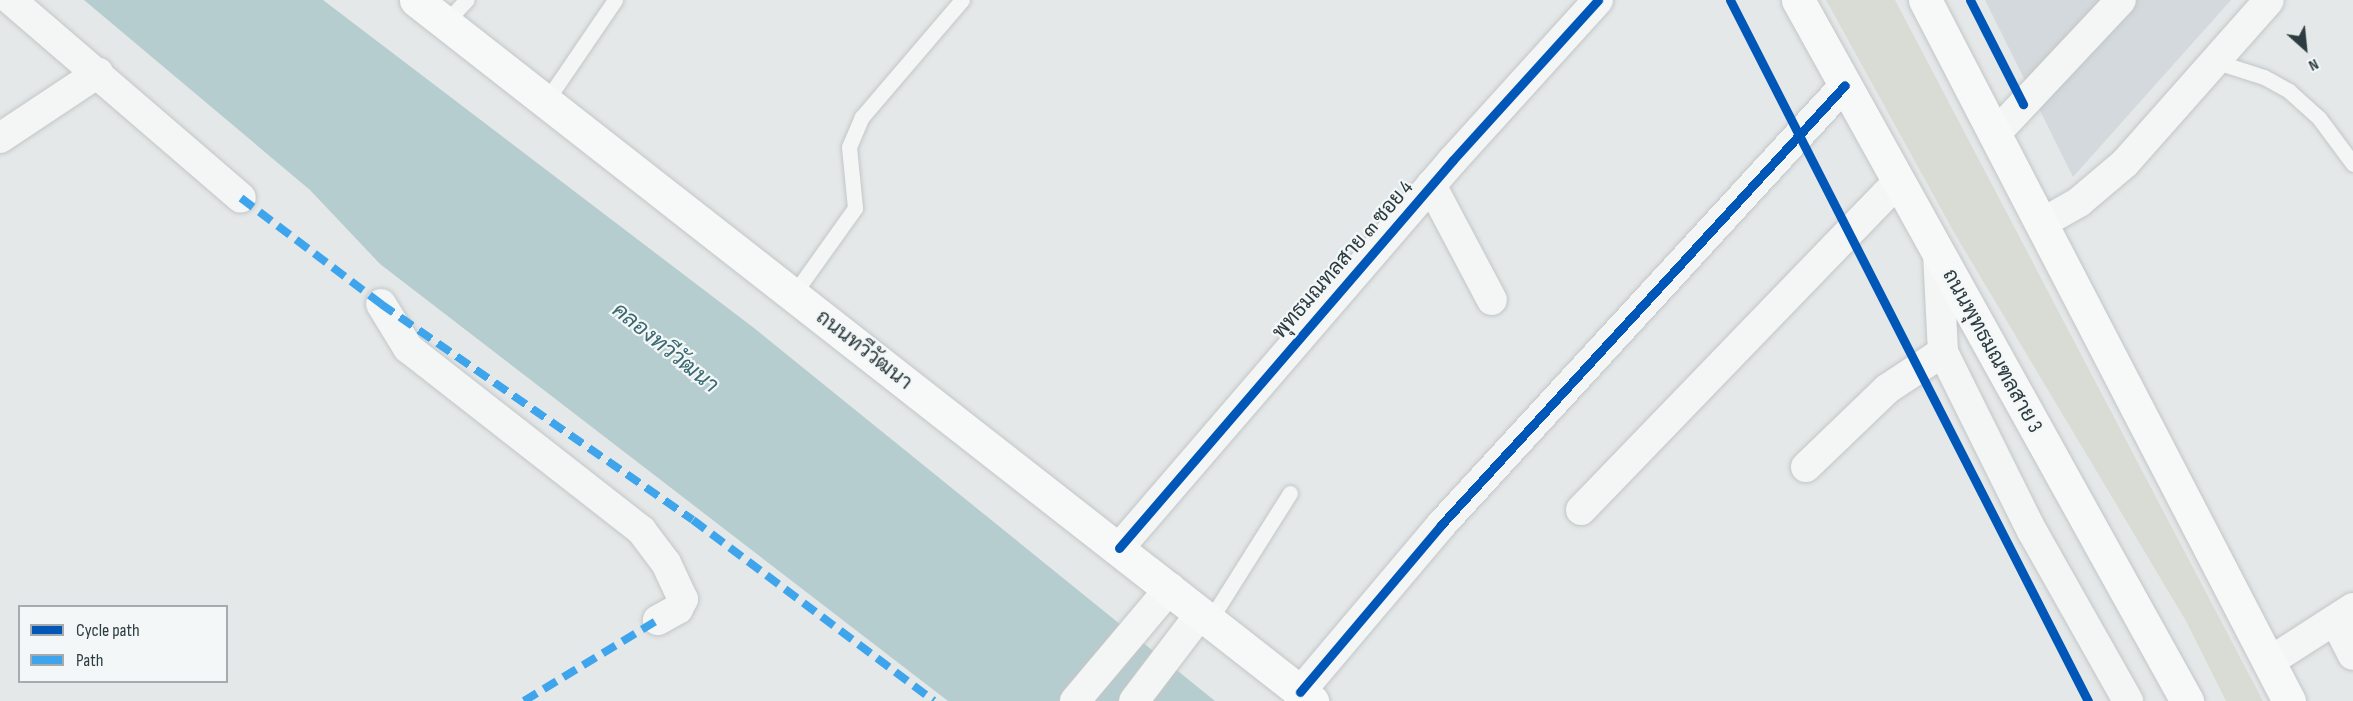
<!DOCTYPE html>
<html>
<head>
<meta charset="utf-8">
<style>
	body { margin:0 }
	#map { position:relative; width:2353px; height:701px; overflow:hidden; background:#e4e8e9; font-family:"Sofia Sans Condensed",Sarabun,sans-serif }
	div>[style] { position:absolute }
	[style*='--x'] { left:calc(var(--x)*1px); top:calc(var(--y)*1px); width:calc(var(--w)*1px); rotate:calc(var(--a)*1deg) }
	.built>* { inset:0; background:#d3d9dc }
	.green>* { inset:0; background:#d8dcd5 }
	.water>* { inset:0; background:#b6cdd0 }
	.roads { filter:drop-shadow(0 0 2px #c3c6c7) drop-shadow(0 0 2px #c3c6c7) }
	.lane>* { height:15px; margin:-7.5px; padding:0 7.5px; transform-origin:7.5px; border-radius:7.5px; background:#f4f6f6 }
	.street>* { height:30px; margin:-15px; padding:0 15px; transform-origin:15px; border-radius:15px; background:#f4f6f6 }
	.secondary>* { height:33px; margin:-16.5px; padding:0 16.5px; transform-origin:16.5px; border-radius:16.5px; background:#f7f8f8 }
	.quiet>* { height:8px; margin-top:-4px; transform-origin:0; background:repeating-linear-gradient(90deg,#3ea4ec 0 15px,transparent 0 23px) }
	.cycleway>* { height:9px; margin:-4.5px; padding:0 4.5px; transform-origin:4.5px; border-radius:4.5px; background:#0057b8 }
	span { translate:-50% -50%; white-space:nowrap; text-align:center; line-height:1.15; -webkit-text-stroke:4.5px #f3f7f7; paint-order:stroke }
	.street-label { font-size:21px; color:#2d3c41 }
	.water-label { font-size:22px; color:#3a6971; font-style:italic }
	.legend { position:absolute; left:18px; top:605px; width:210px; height:78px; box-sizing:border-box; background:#f3f7f7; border:2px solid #a4acae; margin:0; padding:8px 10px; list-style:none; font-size:18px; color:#2d3c41 }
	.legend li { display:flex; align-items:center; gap:12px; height:30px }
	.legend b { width:30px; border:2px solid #a4acae }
	.north { position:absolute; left:2275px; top:18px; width:60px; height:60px; -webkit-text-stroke:4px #f3f7f7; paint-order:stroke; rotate:153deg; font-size:16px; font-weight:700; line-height:24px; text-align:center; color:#2d3c41 }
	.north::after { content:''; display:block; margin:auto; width:21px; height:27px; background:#2d3c41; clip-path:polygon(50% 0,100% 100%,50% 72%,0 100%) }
</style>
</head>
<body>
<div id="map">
	<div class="built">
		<i style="clip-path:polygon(1985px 0,2231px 0,2073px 177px)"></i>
	</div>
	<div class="green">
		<i style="clip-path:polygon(1826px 0,1895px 0,2263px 701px,2226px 701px,2186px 621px,1956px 236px)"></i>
	</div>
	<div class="water">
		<i style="clip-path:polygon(84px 0,323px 0,754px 328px,1215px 701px,948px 701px,380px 264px,310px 190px)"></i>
	</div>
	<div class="roads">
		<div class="lane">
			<i style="--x:444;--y:24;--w:33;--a:-47"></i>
			<i style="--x:2214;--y:61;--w:52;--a:17.7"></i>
			<i style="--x:2264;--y:77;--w:29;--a:29"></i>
			<i style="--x:2289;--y:91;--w:40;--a:42"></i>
			<i style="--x:2319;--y:118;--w:57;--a:53.5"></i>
			<i style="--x:544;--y:104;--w:126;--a:-55.7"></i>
			<i style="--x:793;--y:295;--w:107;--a:-54.5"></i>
			<i style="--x:855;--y:208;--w:61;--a:-95.6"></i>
			<i style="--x:849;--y:147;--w:33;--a:-67"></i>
			<i style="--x:862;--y:117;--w:154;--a:-49.5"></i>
			<i style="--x:1210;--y:620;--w:150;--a:-57.8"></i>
		</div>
		<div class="street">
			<i style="--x:11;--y:0;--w:303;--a:40.7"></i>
			<i style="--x:1997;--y:132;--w:181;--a:-46.8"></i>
			<i style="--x:0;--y:138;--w:118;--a:-33.6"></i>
			<i style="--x:1431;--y:185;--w:130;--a:62.1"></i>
			<i style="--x:2044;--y:222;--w:40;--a:-29.7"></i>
			<i style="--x:2079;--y:202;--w:60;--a:-40.3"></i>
			<i style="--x:2125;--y:163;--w:217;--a:-48.5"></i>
			<i style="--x:381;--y:304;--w:52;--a:58.5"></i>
			<i style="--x:408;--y:348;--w:296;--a:38"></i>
			<i style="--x:641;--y:530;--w:41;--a:52.9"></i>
			<i style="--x:666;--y:563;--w:40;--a:65"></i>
			<i style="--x:683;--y:599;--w:11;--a:117"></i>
			<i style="--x:678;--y:609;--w:23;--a:151"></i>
			<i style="--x:1943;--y:352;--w:200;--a:63.6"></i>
			<i style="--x:2032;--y:531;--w:195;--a:60.5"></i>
			<i style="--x:1806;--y:467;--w:112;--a:-43.9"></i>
			<i style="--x:1887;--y:389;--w:67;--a:-33.5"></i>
			<i style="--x:1943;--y:352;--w:99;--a:-92.9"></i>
			<i style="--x:1581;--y:510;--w:456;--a:-46"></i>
			<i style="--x:1119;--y:548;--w:512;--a:-49.28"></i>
			<i style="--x:1453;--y:160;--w:216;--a:-47.8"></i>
			<i style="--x:2335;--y:620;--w:39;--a:63"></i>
			<i style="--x:2269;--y:662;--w:100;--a:-32.7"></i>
			<i style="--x:1300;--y:692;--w:219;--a:-49.8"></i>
			<i style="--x:1441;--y:525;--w:597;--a:-47.44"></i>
			<i style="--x:1075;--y:701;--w:148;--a:-49.9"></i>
			<i style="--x:1134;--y:701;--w:111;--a:-52.7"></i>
		</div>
		<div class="secondary">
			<i style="--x:416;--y:0;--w:1138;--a:38.04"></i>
			<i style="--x:1798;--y:0;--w:802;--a:60.97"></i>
			<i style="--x:1925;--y:0;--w:790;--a:62.56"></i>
		</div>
	</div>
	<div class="quiet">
		<i style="--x:241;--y:198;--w:176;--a:37.1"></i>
		<i style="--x:381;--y:304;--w:379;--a:34.7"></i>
		<i style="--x:693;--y:520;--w:301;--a:36.9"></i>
		<i style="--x:524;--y:701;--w:157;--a:-31.2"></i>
	</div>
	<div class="cycleway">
		<i style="--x:1730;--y:0;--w:787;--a:62.95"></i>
		<i style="--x:1970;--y:0;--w:117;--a:63"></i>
		<i style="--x:1119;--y:548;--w:512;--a:-49.28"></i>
		<i style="--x:1453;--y:160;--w:216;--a:-47.8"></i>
		<i style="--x:1300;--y:692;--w:219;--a:-49.8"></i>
		<i style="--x:1441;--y:525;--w:597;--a:-47.44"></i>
	</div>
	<div class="street-label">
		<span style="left:1343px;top:260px;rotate:-49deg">พุทธมณทลสาย ๓ ซอย 4</span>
		<span style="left:864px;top:350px;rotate:38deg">ถนนทวีวัฒนา</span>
		<span style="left:1992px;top:351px;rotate:61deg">ถนนพุทธมณฑลสาย 3</span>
	</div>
	<div class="water-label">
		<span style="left:665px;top:348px;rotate:39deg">คลองทวีวัฒนา</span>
	</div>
	<ul class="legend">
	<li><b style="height:8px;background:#0057b8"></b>Cycle path</li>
	<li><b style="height:8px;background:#3ea4ec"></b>Path</li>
	</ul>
	<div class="north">N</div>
</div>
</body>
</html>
